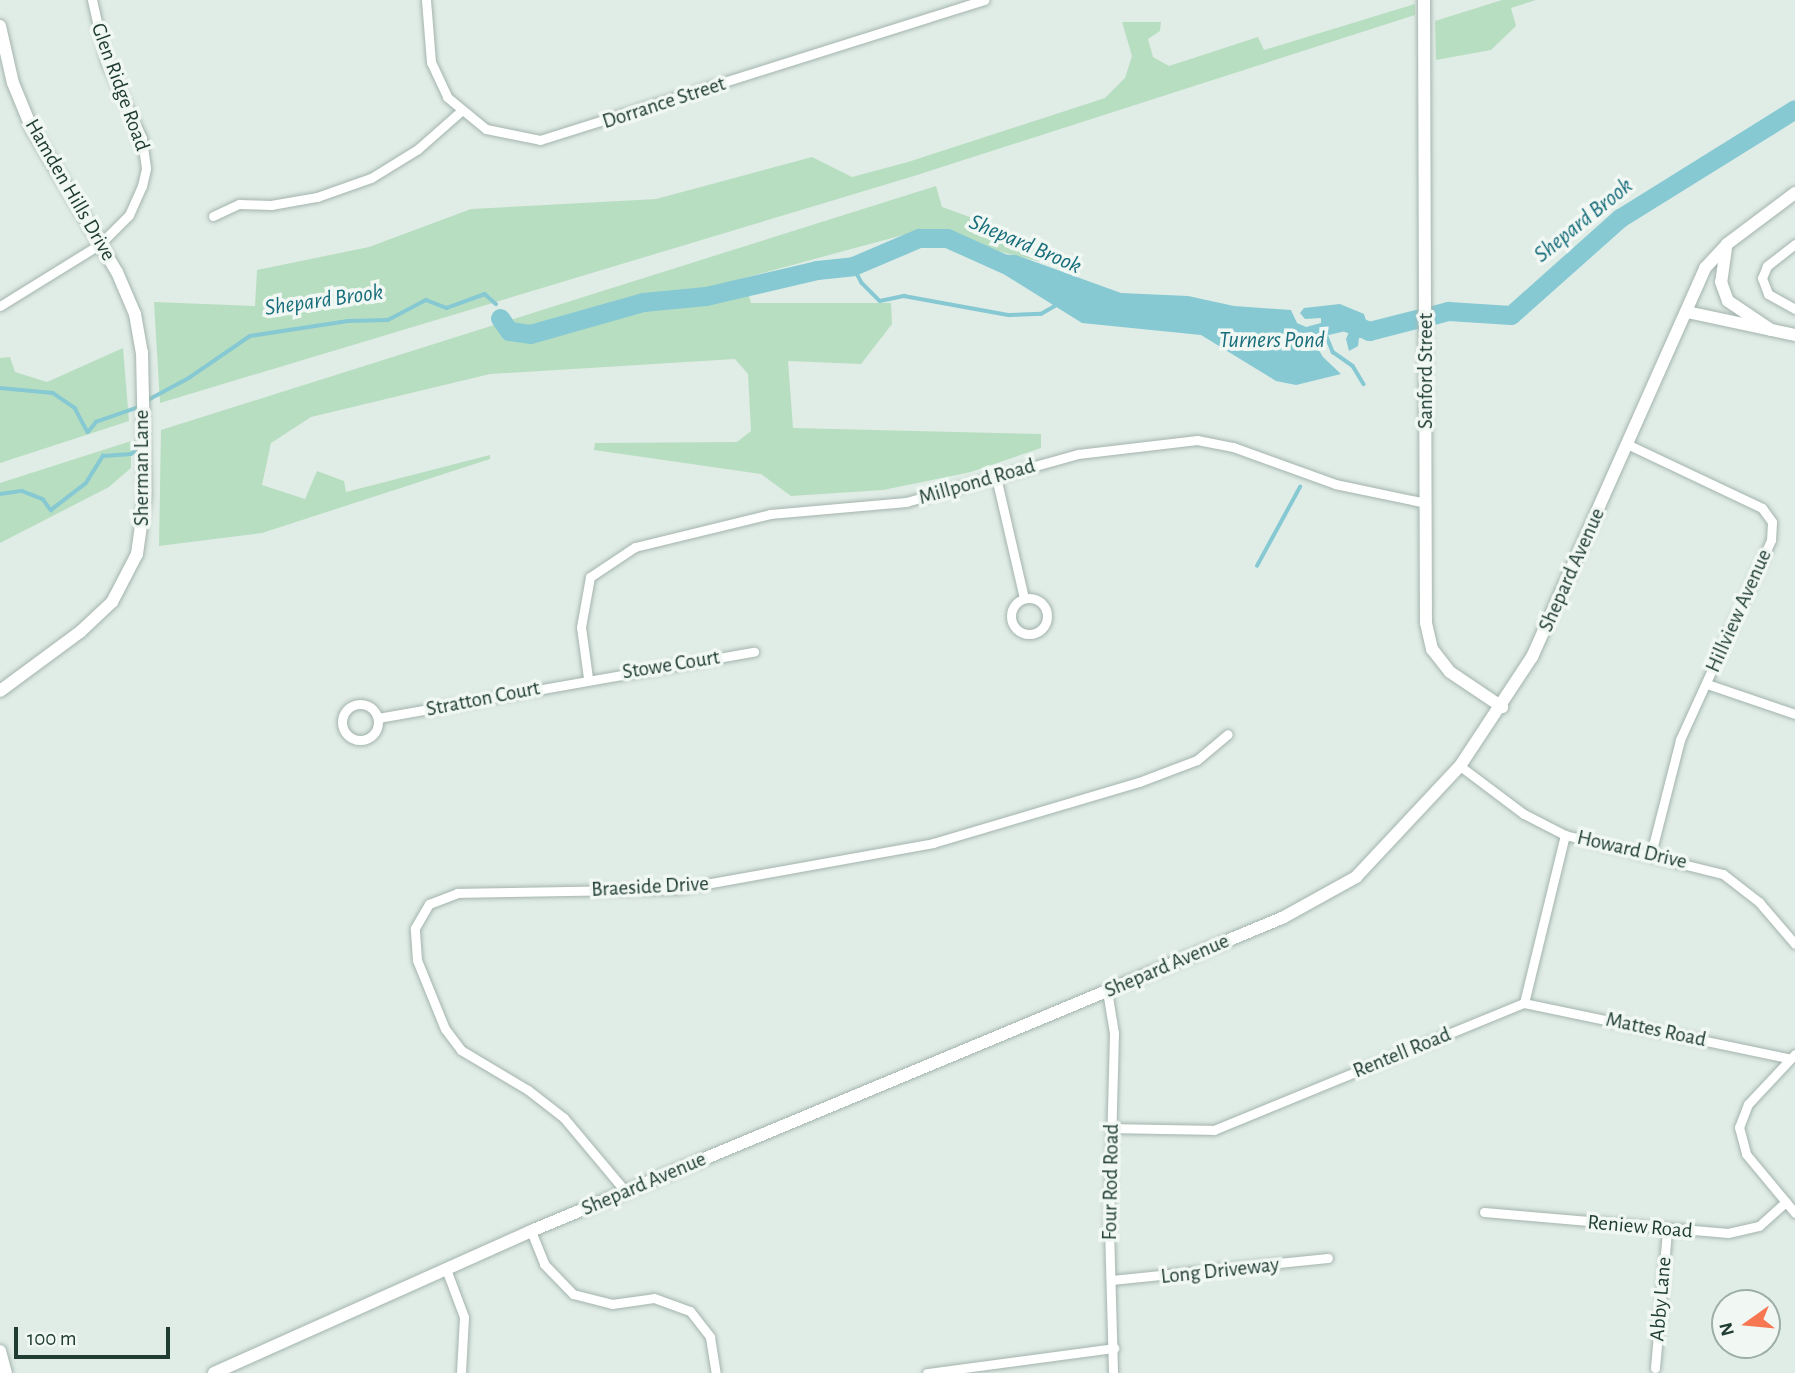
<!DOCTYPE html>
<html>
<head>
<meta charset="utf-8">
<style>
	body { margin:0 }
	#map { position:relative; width:1795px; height:1373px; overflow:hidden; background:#e0ece6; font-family:"Alegreya Sans",sans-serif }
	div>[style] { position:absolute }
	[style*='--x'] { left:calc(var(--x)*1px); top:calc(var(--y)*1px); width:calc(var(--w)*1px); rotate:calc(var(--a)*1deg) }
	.green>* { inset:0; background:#b8dec1 }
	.water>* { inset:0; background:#86c9d3 }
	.stream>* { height:3.5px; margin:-1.75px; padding:0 1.75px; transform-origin:1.75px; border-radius:1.75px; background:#86c9d3 }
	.river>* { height:19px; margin:-9.5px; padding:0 9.5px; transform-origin:9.5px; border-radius:9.5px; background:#86c9d3 }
	.roads { filter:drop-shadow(0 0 2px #a3b4ad) drop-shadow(0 0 2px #a3b4ad) }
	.street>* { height:9px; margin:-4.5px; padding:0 4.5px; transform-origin:4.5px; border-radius:4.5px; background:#fff }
	.street>.ring { margin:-4.5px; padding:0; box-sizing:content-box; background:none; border:9px solid #fff; border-radius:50% }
	.secondary>* { height:12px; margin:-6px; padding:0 6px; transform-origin:6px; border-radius:6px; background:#fff }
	span { translate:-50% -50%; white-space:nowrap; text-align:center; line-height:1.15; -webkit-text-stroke:7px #f1f8f4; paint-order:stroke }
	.street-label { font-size:21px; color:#203d34 }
	.water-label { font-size:23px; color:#186d7b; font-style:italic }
	.north { position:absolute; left:1711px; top:1289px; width:70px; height:70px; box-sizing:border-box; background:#f1f8f4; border:2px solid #9dada7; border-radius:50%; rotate:255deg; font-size:19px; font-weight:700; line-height:28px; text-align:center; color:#203d34 }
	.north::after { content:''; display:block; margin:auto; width:24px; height:32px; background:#f77753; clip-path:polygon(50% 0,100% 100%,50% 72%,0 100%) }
	.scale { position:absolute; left:14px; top:1327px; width:156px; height:32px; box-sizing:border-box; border:4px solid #203d34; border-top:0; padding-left:9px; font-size:21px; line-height:24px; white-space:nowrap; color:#203d34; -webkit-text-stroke:5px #f1f8f4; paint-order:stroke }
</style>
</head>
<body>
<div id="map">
	<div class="green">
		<i style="clip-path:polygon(1502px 0,1536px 0,1511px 8px,1516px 26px,1491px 50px,1436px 60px,1435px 21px)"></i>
		<i style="clip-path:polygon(1415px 4px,1415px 15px,914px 176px,160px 403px,154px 302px,255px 306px,257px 270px,369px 247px,471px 209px,656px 199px,812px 157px,852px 177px,908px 162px,1105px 98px,1125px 78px,1132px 56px,1122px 22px,1161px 22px,1160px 31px,1148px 39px,1153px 57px,1169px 66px,1258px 37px,1264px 50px)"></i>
		<i style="clip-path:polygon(936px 186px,942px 207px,1017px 234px,1057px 266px,918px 231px,744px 278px,751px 303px,891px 303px,892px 324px,861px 364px,788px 361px,793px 428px,1041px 434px,1041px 448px,971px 472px,883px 490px,791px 496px,761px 474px,594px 450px,595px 443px,737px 442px,751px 431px,748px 374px,735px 359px,490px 374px,311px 417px,271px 443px,262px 485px,305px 499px,317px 471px,344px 481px,346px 492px,490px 455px,490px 459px,262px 533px,159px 546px,161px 430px)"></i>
		<i style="clip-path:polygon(123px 348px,129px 421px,0 463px,0 358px,10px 357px,15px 372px,47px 382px)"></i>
		<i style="clip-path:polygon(131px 441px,131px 468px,109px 487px,0 543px,0 483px)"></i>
	</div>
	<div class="water">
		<i style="clip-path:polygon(984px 254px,1016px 255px,1121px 293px,1188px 296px,1234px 306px,1291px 310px,1297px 323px,1306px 327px,1321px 323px,1321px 318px,1305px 319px,1300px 313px,1304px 308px,1340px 304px,1364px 314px,1371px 336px,1359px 338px,1358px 346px,1349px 351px,1346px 339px,1350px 330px,1312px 339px,1323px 357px,1341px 374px,1296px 385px,1276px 381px,1201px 335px,1082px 323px,1005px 275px)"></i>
	</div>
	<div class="stream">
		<i style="--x:853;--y:266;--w:19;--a:62"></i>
		<i style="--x:862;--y:283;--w:25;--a:45"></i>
		<i style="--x:880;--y:301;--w:25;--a:-12"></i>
		<i style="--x:904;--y:296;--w:107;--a:10.3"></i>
		<i style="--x:1009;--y:315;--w:32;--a:-2"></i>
		<i style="--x:1041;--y:314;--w:16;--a:-30"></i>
		<i style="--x:1325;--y:332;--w:22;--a:68"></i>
		<i style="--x:1333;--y:352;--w:24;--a:35"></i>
		<i style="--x:1353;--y:366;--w:21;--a:59"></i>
		<i style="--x:0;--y:388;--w:53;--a:5.4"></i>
		<i style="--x:53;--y:393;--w:27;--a:34"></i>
		<i style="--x:75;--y:408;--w:27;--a:62"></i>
		<i style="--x:88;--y:432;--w:13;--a:-51"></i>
		<i style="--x:96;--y:422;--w:46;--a:-19.2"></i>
		<i style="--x:148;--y:400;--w:47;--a:-28.2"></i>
		<i style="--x:189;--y:378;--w:74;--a:-34.5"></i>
		<i style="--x:250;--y:336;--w:99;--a:-8.7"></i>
		<i style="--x:348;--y:321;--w:40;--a:-1.4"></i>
		<i style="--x:388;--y:320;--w:43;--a:-27.8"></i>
		<i style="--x:426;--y:300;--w:22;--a:21"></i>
		<i style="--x:447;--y:308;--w:40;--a:-20.2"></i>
		<i style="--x:485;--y:294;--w:15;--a:42"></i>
		<i style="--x:0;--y:494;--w:22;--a:-8"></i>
		<i style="--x:22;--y:491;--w:22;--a:21"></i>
		<i style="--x:43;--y:499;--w:14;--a:54"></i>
		<i style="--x:51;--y:510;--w:44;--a:-37.6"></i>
		<i style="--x:86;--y:483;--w:32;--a:-58"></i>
		<i style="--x:103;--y:456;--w:28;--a:-4"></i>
		<i style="--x:131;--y:454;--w:10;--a:-37"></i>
		<i style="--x:1257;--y:566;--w:90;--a:-61.4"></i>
	</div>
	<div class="river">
		<i style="--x:1433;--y:315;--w:16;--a:-15"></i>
		<i style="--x:1448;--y:311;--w:63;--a:3.6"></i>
		<i style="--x:1511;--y:315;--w:146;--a:-41.7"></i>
		<i style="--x:1620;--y:218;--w:206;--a:-31.9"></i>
		<i style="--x:500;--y:318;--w:16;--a:55"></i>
		<i style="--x:509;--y:331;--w:21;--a:8"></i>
		<i style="--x:530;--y:334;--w:117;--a:-15.8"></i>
		<i style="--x:643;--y:302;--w:63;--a:-5.4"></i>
		<i style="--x:706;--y:296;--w:114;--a:-13.2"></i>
		<i style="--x:817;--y:270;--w:36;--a:-6"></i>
		<i style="--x:853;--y:266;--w:72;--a:-23"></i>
		<i style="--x:919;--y:238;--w:28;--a:0"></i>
		<i style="--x:947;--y:238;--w:66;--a:24.2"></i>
		<i style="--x:1346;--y:322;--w:25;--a:21"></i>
		<i style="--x:1369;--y:331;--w:49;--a:-14.3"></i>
	</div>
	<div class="roads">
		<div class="street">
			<i style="--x:426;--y:0;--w:62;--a:85.4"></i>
			<i style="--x:431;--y:62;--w:38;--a:65"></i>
			<i style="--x:447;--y:97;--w:50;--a:39.4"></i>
			<i style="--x:486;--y:129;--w:55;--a:11.5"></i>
			<i style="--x:540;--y:140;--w:466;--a:-17.5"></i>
			<i style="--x:213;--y:216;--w:29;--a:-25"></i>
			<i style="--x:239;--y:204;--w:32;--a:2"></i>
			<i style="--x:271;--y:205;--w:47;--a:-9.9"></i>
			<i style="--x:317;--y:197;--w:57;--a:-19.4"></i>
			<i style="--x:371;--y:178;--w:55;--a:-31.7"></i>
			<i style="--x:418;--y:149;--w:56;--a:-41.4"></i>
			<i style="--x:1795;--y:244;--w:36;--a:142"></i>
			<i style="--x:1767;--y:266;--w:13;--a:113"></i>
			<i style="--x:1762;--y:278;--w:17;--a:69"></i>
			<i style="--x:1768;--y:294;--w:31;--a:29"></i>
			<i style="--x:0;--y:306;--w:118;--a:-31.8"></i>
			<i style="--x:100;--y:244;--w:41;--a:-45"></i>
			<i style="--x:129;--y:215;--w:32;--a:-66"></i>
			<i style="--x:142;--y:186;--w:18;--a:-77"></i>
			<i style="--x:146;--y:168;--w:30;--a:-98"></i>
			<i style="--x:142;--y:138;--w:84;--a:-115.3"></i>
			<i style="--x:106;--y:62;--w:64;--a:-102.7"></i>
			<i style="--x:1629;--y:445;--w:147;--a:25.3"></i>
			<i style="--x:1762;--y:508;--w:17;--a:54"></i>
			<i style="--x:1772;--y:522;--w:18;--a:93"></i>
			<i style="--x:1771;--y:540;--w:220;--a:114.5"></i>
			<i style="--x:1680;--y:740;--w:118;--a:104.3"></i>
			<i style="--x:996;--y:477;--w:124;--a:77"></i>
			<i class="ring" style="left:1011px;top:598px;width:27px;height:27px"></i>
			<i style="--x:588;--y:678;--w:51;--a:-97.8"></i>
			<i style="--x:581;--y:627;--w:51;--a:-79.8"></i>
			<i style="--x:590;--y:577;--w:54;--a:-33.7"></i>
			<i style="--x:635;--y:547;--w:139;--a:-13.7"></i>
			<i style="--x:770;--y:514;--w:137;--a:-5"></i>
			<i style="--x:906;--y:502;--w:179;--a:-15.6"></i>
			<i style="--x:1078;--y:454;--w:120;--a:-6.7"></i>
			<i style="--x:1197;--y:440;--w:37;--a:11"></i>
			<i style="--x:1233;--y:447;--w:109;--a:19.9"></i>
			<i style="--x:1335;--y:484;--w:93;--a:11.8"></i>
			<i style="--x:1707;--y:684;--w:93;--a:18.8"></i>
			<i class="ring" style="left:342px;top:704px;width:27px;height:27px"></i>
			<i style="--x:378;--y:718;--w:382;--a:-10"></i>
			<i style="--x:1460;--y:766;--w:80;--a:36.9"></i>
			<i style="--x:1524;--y:814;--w:46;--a:27.1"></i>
			<i style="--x:1565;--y:835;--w:163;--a:13.9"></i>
			<i style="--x:1723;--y:874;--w:46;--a:37.9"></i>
			<i style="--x:1759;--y:902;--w:55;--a:49.4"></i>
			<i style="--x:1107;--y:991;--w:43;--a:80.5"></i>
			<i style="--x:1114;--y:1033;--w:195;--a:91.5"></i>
			<i style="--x:1109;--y:1228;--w:145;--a:88.4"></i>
			<i style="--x:1524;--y:1003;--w:270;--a:11.8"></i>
			<i style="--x:1795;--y:1054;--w:69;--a:133.2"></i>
			<i style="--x:1748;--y:1104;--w:25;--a:111"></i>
			<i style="--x:1739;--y:1127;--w:28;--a:75"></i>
			<i style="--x:1746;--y:1154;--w:77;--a:50.3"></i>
			<i style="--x:1111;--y:1128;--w:103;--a:1.1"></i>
			<i style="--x:1214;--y:1130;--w:335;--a:-22.3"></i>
			<i style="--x:1524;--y:1003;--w:173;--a:-76.3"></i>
			<i style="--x:626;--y:1192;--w:97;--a:-130"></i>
			<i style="--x:564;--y:1118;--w:46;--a:-142.1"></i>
			<i style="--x:528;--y:1090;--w:78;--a:-149.2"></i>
			<i style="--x:461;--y:1050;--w:26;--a:-127"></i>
			<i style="--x:445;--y:1029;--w:74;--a:-112.1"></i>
			<i style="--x:417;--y:960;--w:32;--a:-94"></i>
			<i style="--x:415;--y:928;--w:28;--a:-60"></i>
			<i style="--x:429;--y:904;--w:30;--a:-21"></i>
			<i style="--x:457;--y:893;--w:221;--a:-1"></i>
			<i style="--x:678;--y:889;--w:259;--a:-10.2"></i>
			<i style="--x:933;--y:843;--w:215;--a:-16.5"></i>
			<i style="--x:1139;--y:782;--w:62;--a:-20.8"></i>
			<i style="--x:1197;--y:760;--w:40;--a:-40"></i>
			<i style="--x:1484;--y:1212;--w:245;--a:4.9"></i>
			<i style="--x:1728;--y:1233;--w:32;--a:-13"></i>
			<i style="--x:1759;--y:1226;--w:36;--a:-42"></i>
			<i style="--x:531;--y:1231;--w:35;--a:68"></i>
			<i style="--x:544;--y:1264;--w:42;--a:46"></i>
			<i style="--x:573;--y:1294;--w:40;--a:14.4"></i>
			<i style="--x:612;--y:1304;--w:42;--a:-8.1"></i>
			<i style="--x:654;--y:1298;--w:38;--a:20"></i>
			<i style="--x:690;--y:1311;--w:33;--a:52"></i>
			<i style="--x:710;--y:1337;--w:36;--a:81"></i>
			<i style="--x:446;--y:1269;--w:51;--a:69.4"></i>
			<i style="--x:464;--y:1317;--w:56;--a:93.1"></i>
			<i style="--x:1111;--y:1280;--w:218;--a:-5.8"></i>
			<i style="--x:1655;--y:1368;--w:139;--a:-85"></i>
			<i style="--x:927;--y:1373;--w:189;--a:-7.6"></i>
		</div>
		<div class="secondary">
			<i style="--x:1424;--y:0;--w:623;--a:89.82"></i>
			<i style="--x:1426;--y:623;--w:27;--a:77"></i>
			<i style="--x:1432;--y:649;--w:29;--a:52"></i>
			<i style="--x:1450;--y:672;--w:63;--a:33.9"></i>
			<i style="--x:0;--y:26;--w:58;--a:77.2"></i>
			<i style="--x:13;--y:83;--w:50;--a:67.6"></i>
			<i style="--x:32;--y:129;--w:166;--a:59.3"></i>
			<i style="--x:117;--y:272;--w:46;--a:66.8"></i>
			<i style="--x:135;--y:314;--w:39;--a:80"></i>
			<i style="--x:142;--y:352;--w:145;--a:88.8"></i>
			<i style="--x:145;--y:497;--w:58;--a:98"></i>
			<i style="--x:137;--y:554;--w:54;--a:117.5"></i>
			<i style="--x:112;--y:602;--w:44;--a:136.8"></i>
			<i style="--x:80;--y:632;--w:99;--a:143.6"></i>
			<i style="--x:1726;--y:248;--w:34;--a:98"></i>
			<i style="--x:1721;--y:282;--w:20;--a:70"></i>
			<i style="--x:1728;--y:301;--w:52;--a:34"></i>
			<i style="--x:1687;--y:312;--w:110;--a:12"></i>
			<i style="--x:0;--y:1351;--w:23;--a:75"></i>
			<i style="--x:214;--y:1373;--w:347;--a:-24.1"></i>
			<i style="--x:531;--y:1231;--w:814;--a:-22.63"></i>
			<i style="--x:1282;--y:918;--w:85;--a:-29"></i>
			<i style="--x:1356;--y:877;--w:152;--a:-46.9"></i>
			<i style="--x:1460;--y:766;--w:131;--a:-56.6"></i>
			<i style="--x:1532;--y:657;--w:426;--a:-66"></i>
			<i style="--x:1705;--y:268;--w:33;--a:-47"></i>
			<i style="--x:1727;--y:244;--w:85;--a:-36.9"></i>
		</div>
	</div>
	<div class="street-label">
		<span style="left:120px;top:87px;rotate:70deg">Glen Ridge Road</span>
		<span style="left:664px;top:103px;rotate:-18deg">Dorrance Street</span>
		<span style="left:70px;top:190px;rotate:60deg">Hamden Hills Drive</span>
		<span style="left:1426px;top:371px;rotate:-90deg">Sanford Street</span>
		<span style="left:142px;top:468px;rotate:-90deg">Sherman Lane</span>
		<span style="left:977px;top:482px;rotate:-16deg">Millpond Road</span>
		<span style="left:1572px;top:570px;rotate:-66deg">Shepard Avenue</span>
		<span style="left:1739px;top:611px;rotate:-66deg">Hillview Avenue</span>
		<span style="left:671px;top:665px;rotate:-9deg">Stowe Court</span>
		<span style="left:483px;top:699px;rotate:-11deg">Stratton Court</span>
		<span style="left:1632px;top:850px;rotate:13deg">Howard Drive</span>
		<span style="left:650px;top:887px;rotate:-3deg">Braeside Drive</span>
		<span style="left:1167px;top:966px;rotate:-23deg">Shepard Avenue</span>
		<span style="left:1656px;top:1030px;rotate:12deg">Mattes Road</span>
		<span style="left:1402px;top:1053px;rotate:-22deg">Rentell Road</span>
		<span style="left:1111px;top:1182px;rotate:-89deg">Four Rod Road</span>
		<span style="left:644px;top:1184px;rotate:-23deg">Shepard Avenue</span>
		<span style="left:1640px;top:1227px;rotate:5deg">Reniew Road</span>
		<span style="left:1220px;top:1271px;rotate:-6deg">Long Driveway</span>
		<span style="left:1661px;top:1299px;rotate:-85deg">Abby Lane</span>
	</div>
	<div class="water-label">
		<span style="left:1584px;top:221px;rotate:-39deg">Shepard Brook</span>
		<span style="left:1025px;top:245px;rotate:23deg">Shepard Brook</span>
		<span style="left:324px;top:301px;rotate:-8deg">Shepard Brook</span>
		<span style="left:1272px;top:341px">Turners Pond</span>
	</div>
	<div class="north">N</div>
	<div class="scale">100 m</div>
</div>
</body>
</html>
